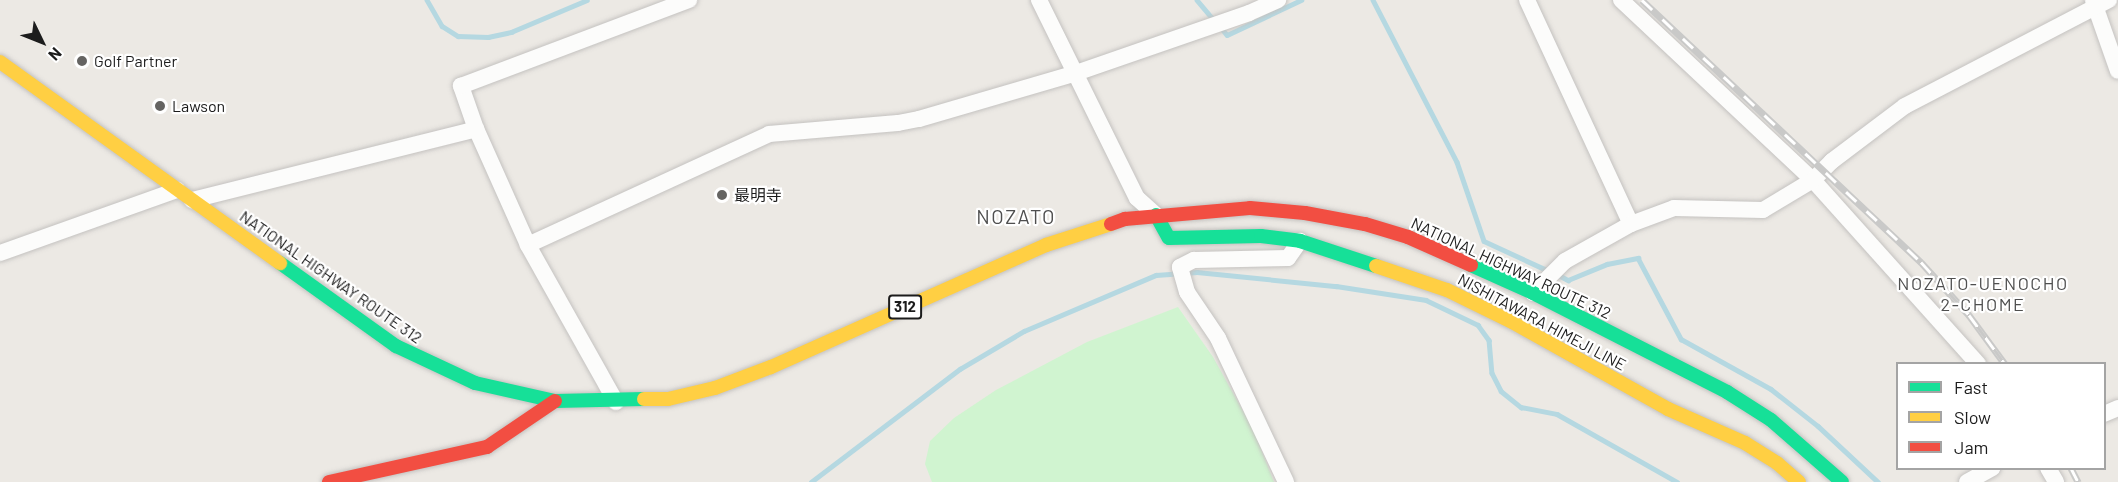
<!DOCTYPE html>
<html>
<head>
<meta charset="utf-8">
<style>
	body { margin:0 }
	#map { position:relative; width:2118px; height:482px; overflow:hidden; background:#ece9e4; font-family:Barlow,"Noto Sans JP",sans-serif }
	div>[style] { position:absolute }
	[style*='--x'] { left:calc(var(--x)*1px); top:calc(var(--y)*1px); width:calc(var(--w)*1px); rotate:calc(var(--a)*1deg) }
	.park>* { inset:0; background:#d0f4d0 }
	.stream>* { height:4.5px; margin:-2.25px; padding:0 2.25px; transform-origin:2.25px; border-radius:2.25px; background:#b5d8e1 }
	.roads { filter:drop-shadow(0 0 2px #c4c2c0) drop-shadow(0 0 2px #c4c2c0) }
	.street>* { height:16px; margin:-8px; padding:0 8px; transform-origin:8px; border-radius:8px; background:#fcfcfb }
	.fast>* { height:14px; margin:-7px; padding:0 7px; transform-origin:7px; border-radius:7px; background:#16e098 }
	.slow>* { height:14px; margin:-7px; padding:0 7px; transform-origin:7px; border-radius:7px; background:#ffcf43 }
	.jam>* { height:14px; margin:-7px; padding:0 7px; transform-origin:7px; border-radius:7px; background:#f24e42 }
	.rail>* { height:7px; margin-top:-3.5px; transform-origin:0; background:repeating-linear-gradient(90deg,#fff 0 14px,#c9c9c8 0 28px); box-sizing:border-box; border-block:2px solid #c9c9c8 }
	.dots>* { width:16px; height:16px; translate:-50% -50%; box-sizing:border-box; border:3px solid #fff; border-radius:50% }
	span { translate:-50% -50%; white-space:nowrap; text-align:center; line-height:1.15; -webkit-text-stroke:4.5px #fff; paint-order:stroke }
	.shield-label span { padding:2px 4px; background:#fff; border:2px solid; border-radius:4px; -webkit-text-stroke-width:0 }
	.shield-label { font-size:15px; color:#1c1c1c; font-weight:700 }
	.poi-label { font-size:16px; color:#1c1c1c }
	.left { translate:0 -50%; text-align:left }
	.street-label { font-size:16px; color:#1c1c1c }
	.neighbourhood-label { font-size:18px; color:#4f4f4f; letter-spacing:1.5px }
	.quarter-label { font-size:20px; color:#4f4f4f; letter-spacing:1.5px }
	.legend { position:absolute; left:1896px; top:362px; width:210px; height:108px; box-sizing:border-box; background:#fff; border:2px solid #a4a4a4; margin:0; padding:8px 10px; list-style:none; font-size:18px; color:#1c1c1c }
	.legend li { display:flex; align-items:center; gap:12px; height:30px }
	.legend b { width:30px; border:2px solid #a4a4a4 }
	.north { position:absolute; left:12px; top:12px; width:60px; height:60px; -webkit-text-stroke:4px #fff; paint-order:stroke; rotate:133deg; font-size:16px; font-weight:700; line-height:24px; text-align:center; color:#1c1c1c }
	.north::after { content:''; display:block; margin:auto; width:21px; height:27px; background:#1c1c1c; clip-path:polygon(50% 0,100% 100%,50% 72%,0 100%) }
</style>
</head>
<body>
<div id="map">
	<div class="park">
		<i style="clip-path:polygon(1178px 307px,1213px 357px,1253px 429px,1274px 482px,932px 482px,925px 464px,930px 441px,954px 418px,996px 390px,1087px 342px)"></i>
	</div>
	<div class="stream">
		<i style="--x:427;--y:0;--w:30;--a:60"></i>
		<i style="--x:442;--y:26;--w:19;--a:32"></i>
		<i style="--x:458;--y:36;--w:30;--a:2"></i>
		<i style="--x:488;--y:37;--w:24;--a:-12"></i>
		<i style="--x:511;--y:32;--w:82;--a:-22.8"></i>
		<i style="--x:1197;--y:0;--w:26;--a:50"></i>
		<i style="--x:1373;--y:0;--w:182;--a:62.6"></i>
		<i style="--x:1457;--y:162;--w:83;--a:71.1"></i>
		<i style="--x:1484;--y:241;--w:72;--a:24.8"></i>
		<i style="--x:1220;--y:26;--w:11;--a:52"></i>
		<i style="--x:1227;--y:35;--w:82;--a:-25.3"></i>
		<i style="--x:1557;--y:274;--w:13;--a:29"></i>
		<i style="--x:1568;--y:280;--w:42;--a:-22.3"></i>
		<i style="--x:1607;--y:264;--w:32;--a:-11"></i>
		<i style="--x:1638;--y:258;--w:92;--a:62"></i>
		<i style="--x:1681;--y:339;--w:103;--a:29.1"></i>
		<i style="--x:1771;--y:389;--w:60;--a:38.2"></i>
		<i style="--x:1818;--y:426;--w:82;--a:43"></i>
		<i style="--x:811;--y:482;--w:187;--a:-37.2"></i>
		<i style="--x:960;--y:369;--w:74;--a:-30.7"></i>
		<i style="--x:1024;--y:331;--w:143;--a:-23"></i>
		<i style="--x:1156;--y:275;--w:41;--a:-4.2"></i>
		<i style="--x:1197;--y:272;--w:140;--a:5.8"></i>
		<i style="--x:1336;--y:286;--w:91;--a:8.8"></i>
		<i style="--x:1426;--y:300;--w:58;--a:25.7"></i>
		<i style="--x:1478;--y:325;--w:19;--a:54"></i>
		<i style="--x:1489;--y:340;--w:33;--a:85"></i>
		<i style="--x:1492;--y:373;--w:20;--a:63"></i>
		<i style="--x:1501;--y:391;--w:26;--a:39"></i>
		<i style="--x:1521;--y:407;--w:37;--a:11"></i>
		<i style="--x:1557;--y:414;--w:138;--a:29.5"></i>
	</div>
	<div class="roads">
		<div class="street">
			<i style="--x:1039;--y:0;--w:221;--a:63.7"></i>
			<i style="--x:1137;--y:198;--w:25;--a:42"></i>
			<i style="--x:1527;--y:0;--w:247;--a:65.1"></i>
			<i style="--x:1621;--y:0;--w:263;--a:43.2"></i>
			<i style="--x:1813;--y:180;--w:247;--a:48.1"></i>
			<i style="--x:2093;--y:0;--w:75;--a:70.6"></i>
			<i style="--x:192;--y:200;--w:293;--a:-14"></i>
			<i style="--x:528;--y:245;--w:265;--a:-24.7"></i>
			<i style="--x:769;--y:134;--w:129;--a:-4.9"></i>
			<i style="--x:898;--y:123;--w:21;--a:-11"></i>
			<i style="--x:919;--y:119;--w:164;--a:-16.3"></i>
			<i style="--x:1076;--y:73;--w:183;--a:-19.1"></i>
			<i style="--x:1249;--y:13;--w:32;--a:-24"></i>
			<i style="--x:0;--y:253;--w:188;--a:-19.6"></i>
			<i style="--x:1533;--y:293;--w:45;--a:-45"></i>
			<i style="--x:1565;--y:261;--w:76;--a:-29.3"></i>
			<i style="--x:1631;--y:224;--w:46;--a:-20.4"></i>
			<i style="--x:1674;--y:208;--w:89;--a:1.3"></i>
			<i style="--x:1763;--y:210;--w:58;--a:-31"></i>
			<i style="--x:1813;--y:180;--w:27;--a:-45"></i>
			<i style="--x:1832;--y:161;--w:91;--a:-37"></i>
			<i style="--x:1905;--y:106;--w:230;--a:-27.5"></i>
			<i style="--x:616;--y:402;--w:180;--a:-119.3"></i>
			<i style="--x:528;--y:245;--w:127;--a:-114.1"></i>
			<i style="--x:476;--y:129;--w:46;--a:-109.2"></i>
			<i style="--x:461;--y:86;--w:244;--a:-20.7"></i>
			<i style="--x:2104;--y:414;--w:15;--a:-23"></i>
			<i style="--x:2048;--y:468;--w:16;--a:60"></i>
			<i style="--x:1286;--y:482;--w:159;--a:-115.3"></i>
			<i style="--x:1218;--y:338;--w:55;--a:-124"></i>
			<i style="--x:1187;--y:292;--w:26;--a:-106"></i>
			<i style="--x:1180;--y:267;--w:16;--a:-27"></i>
			<i style="--x:1194;--y:260;--w:94;--a:-1.2"></i>
			<i style="--x:1288;--y:258;--w:21;--a:-55"></i>
			<i style="--x:1967;--y:482;--w:29;--a:-29"></i>
		</div>
		<div class="fast">
			<i style="--x:1156;--y:215;--w:26;--a:61"></i>
			<i style="--x:1169;--y:238;--w:92;--a:-1.2"></i>
			<i style="--x:1261;--y:236;--w:39;--a:7"></i>
			<i style="--x:1300;--y:241;--w:80;--a:18.2"></i>
			<i style="--x:280;--y:263;--w:143;--a:35.6"></i>
			<i style="--x:396;--y:346;--w:87;--a:25.1"></i>
			<i style="--x:475;--y:383;--w:82;--a:12.7"></i>
			<i style="--x:555;--y:401;--w:89;--a:-1.3"></i>
			<i style="--x:1471;--y:265;--w:68;--a:24.3"></i>
			<i style="--x:1533;--y:293;--w:218;--a:27"></i>
			<i style="--x:1727;--y:392;--w:52;--a:32.5"></i>
			<i style="--x:1771;--y:420;--w:94;--a:41.1"></i>
		</div>
		<div class="slow">
			<i style="--x:0;--y:62;--w:345;--a:35.7"></i>
			<i style="--x:1376;--y:266;--w:75;--a:18.7"></i>
			<i style="--x:1447;--y:290;--w:72;--a:26.2"></i>
			<i style="--x:1512;--y:322;--w:179;--a:29.1"></i>
			<i style="--x:1668;--y:409;--w:84;--a:23.8"></i>
			<i style="--x:1745;--y:443;--w:38;--a:32"></i>
			<i style="--x:1777;--y:463;--w:29;--a:41"></i>
			<i style="--x:644;--y:399;--w:24;--a:0"></i>
			<i style="--x:668;--y:399;--w:48;--a:-13.2"></i>
			<i style="--x:715;--y:388;--w:60;--a:-20.6"></i>
			<i style="--x:771;--y:367;--w:301;--a:-23.9"></i>
			<i style="--x:1046;--y:245;--w:68;--a:-17.9"></i>
		</div>
		<div class="jam">
			<i style="--x:1111;--y:224;--w:15;--a:-20"></i>
			<i style="--x:1125;--y:219;--w:125;--a:-5"></i>
			<i style="--x:1250;--y:208;--w:55;--a:5.2"></i>
			<i style="--x:1305;--y:213;--w:61;--a:10.4"></i>
			<i style="--x:1365;--y:224;--w:45;--a:16.8"></i>
			<i style="--x:1408;--y:237;--w:69;--a:24"></i>
			<i style="--x:329;--y:482;--w:162;--a:-12.5"></i>
			<i style="--x:487;--y:447;--w:82;--a:-34.1"></i>
		</div>
	</div>
	<div class="rail">
		<i style="--x:1642;--y:0;--w:383;--a:43.2"></i>
		<i style="--x:1921;--y:262;--w:72;--a:47.8"></i>
		<i style="--x:1969;--y:315;--w:61;--a:53.7"></i>
		<i style="--x:2071;--y:468;--w:16;--a:63"></i>
	</div>
	<div class="dots">
		<i style="left:82px;top:61px;background:#656462"></i>
		<i style="left:160px;top:106px;background:#656462"></i>
		<i style="left:722px;top:195px;background:#656462"></i>
	</div>
	<div class="shield-label">
		<span style="left:905px;top:307px">312</span>
	</div>
	<div class="poi-label">
		<span class="left" style="left:94px;top:61px">Golf Partner</span>
		<span class="left" style="left:172px;top:106px">Lawson</span>
		<span class="left" style="left:734px;top:195px">最明寺</span>
	</div>
	<div class="street-label">
		<span style="left:1511px;top:268px;rotate:25deg">NATIONAL HIGHWAY ROUTE 312</span>
		<span style="left:331px;top:277px;rotate:35deg">NATIONAL HIGHWAY ROUTE 312</span>
		<span style="left:1542px;top:322px;rotate:28deg">NISHITAWARA HIMEJI LINE</span>
	</div>
	<div class="neighbourhood-label">
		<span style="left:1983px;top:294px">NOZATO-UENOCHO<br>2-CHOME</span>
	</div>
	<div class="quarter-label">
		<span style="left:1016px;top:216px">NOZATO</span>
	</div>
	<ul class="legend">
	<li><b style="height:8px;background:#16e098"></b>Fast</li>
	<li><b style="height:8px;background:#ffcf43"></b>Slow</li>
	<li><b style="height:8px;background:#f24e42"></b>Jam</li>
	</ul>
	<div class="north">N</div>
</div>
</body>
</html>
